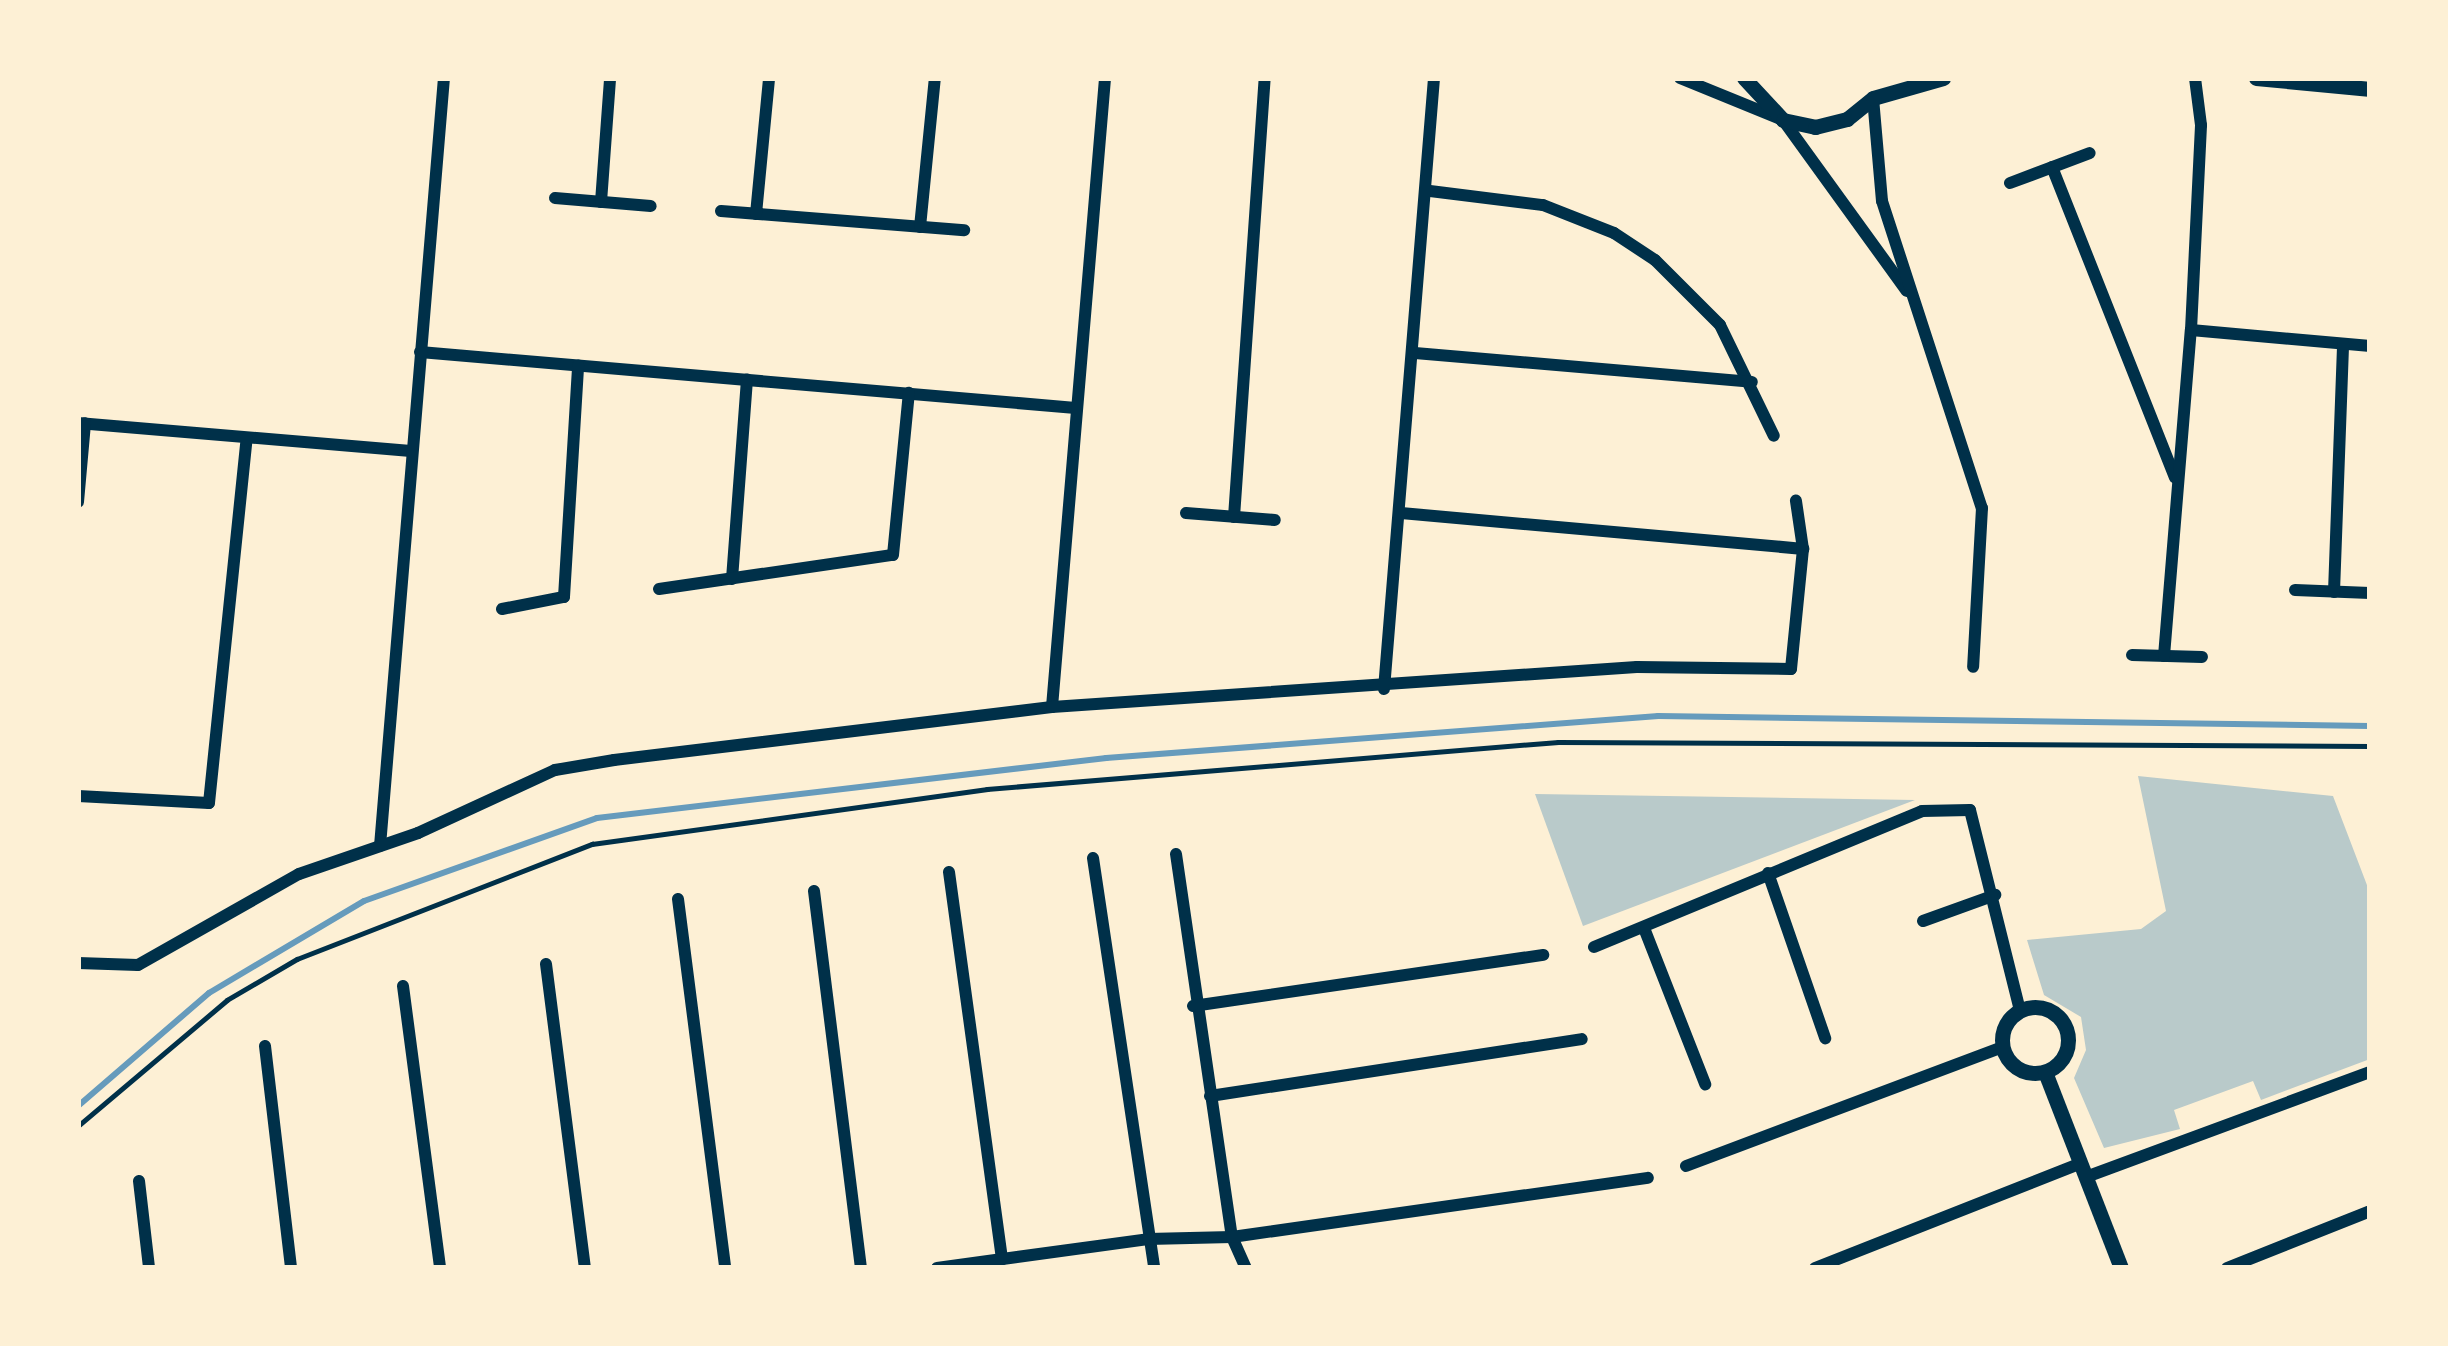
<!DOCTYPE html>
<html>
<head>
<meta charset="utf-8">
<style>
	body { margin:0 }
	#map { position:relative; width:2448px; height:1346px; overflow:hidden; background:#fdf0d5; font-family:"Space Grotesk",sans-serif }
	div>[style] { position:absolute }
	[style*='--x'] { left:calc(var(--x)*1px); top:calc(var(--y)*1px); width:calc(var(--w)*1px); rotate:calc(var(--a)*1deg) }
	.green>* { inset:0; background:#b9caca }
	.stream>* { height:6px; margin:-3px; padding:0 3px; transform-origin:3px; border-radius:3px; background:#669bbc }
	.path>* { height:4.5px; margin:-2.25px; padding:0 2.25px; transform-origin:2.25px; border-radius:2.25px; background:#003049 }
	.minor>* { height:12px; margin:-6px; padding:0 6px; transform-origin:6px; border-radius:6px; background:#003049 }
	.tertiary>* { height:15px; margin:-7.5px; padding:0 7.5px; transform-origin:7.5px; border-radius:7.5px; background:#003049 }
	.tertiary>.ring { margin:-7.5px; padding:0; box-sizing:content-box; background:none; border:15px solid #003049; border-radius:50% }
	span { translate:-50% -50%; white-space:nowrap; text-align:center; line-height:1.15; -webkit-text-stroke:10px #fdf0d5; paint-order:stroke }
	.frame { position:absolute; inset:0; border:81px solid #fdf0d5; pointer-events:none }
</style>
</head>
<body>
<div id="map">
	<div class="green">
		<i style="clip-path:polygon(2138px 776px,2333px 796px,2370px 893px,2370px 1059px,2261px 1100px,2253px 1081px,2174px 1110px,2180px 1129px,2104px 1148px,2074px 1078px,2086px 1050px,2081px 1017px,2044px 995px,2027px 940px,2141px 929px,2166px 911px)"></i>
		<i style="clip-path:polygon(1535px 794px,1915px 800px,1583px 926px)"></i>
	</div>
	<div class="stream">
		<i style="--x:78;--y:1106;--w:173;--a:-40.8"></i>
		<i style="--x:209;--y:993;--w:180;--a:-30.7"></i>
		<i style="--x:364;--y:901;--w:247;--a:-19.6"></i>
		<i style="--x:597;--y:818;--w:513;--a:-6.72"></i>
		<i style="--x:1106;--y:758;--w:554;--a:-4.35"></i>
		<i style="--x:1658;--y:716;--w:712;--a:0.8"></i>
	</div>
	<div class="path">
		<i style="--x:78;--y:1126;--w:195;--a:-40.2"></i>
		<i style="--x:227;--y:1000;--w:81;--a:-30.4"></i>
		<i style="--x:297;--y:959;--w:317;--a:-21.3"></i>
		<i style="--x:592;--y:844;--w:399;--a:-7.9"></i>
		<i style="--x:987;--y:789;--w:573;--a:-4.71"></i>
		<i style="--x:1558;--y:742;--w:812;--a:0.28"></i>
	</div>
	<div class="minor">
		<i style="--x:1680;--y:78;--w:111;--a:22.2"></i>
		<i style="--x:1783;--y:120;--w:211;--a:54.1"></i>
		<i style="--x:1873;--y:98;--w:103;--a:85"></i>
		<i style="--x:1882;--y:201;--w:323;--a:72"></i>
		<i style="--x:1982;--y:508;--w:159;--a:93.2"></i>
		<i style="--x:2052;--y:167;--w:334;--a:68.4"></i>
		<i style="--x:2010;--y:183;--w:85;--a:-20.6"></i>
		<i style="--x:1430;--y:191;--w:114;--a:7.1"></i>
		<i style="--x:1543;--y:205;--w:76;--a:21.5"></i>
		<i style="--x:1614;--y:233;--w:49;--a:33.4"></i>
		<i style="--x:1655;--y:260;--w:92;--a:45"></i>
		<i style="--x:1720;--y:325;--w:123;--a:64.1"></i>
		<i style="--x:555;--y:198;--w:96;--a:4.8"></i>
		<i style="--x:601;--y:202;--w:124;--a:-85.8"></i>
		<i style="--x:721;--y:211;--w:244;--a:4.5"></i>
		<i style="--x:756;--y:214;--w:137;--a:-84.5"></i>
		<i style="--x:920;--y:227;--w:150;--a:-84.3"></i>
		<i style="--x:2191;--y:330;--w:180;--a:5.1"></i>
		<i style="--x:420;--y:352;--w:658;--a:4.88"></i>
		<i style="--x:1415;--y:353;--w:338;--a:4.9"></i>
		<i style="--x:78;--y:423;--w:334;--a:4.8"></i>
		<i style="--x:78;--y:502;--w:79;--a:-84.9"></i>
		<i style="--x:1186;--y:513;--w:89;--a:4.5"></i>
		<i style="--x:1401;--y:513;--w:404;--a:5.1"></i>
		<i style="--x:1234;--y:517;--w:440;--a:-86"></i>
		<i style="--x:732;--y:579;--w:200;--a:-85.7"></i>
		<i style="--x:659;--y:589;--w:236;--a:-8.3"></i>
		<i style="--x:893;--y:555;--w:163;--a:-84.4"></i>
		<i style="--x:2295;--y:590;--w:75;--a:2.3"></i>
		<i style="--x:2334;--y:592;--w:248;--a:-87.9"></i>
		<i style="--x:502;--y:609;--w:63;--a:-11"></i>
		<i style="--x:564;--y:597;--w:232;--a:-86.5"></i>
		<i style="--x:2132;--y:655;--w:70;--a:1.6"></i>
		<i style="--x:2164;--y:656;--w:327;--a:-85.3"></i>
		<i style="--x:2191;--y:330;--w:205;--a:-87.2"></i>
		<i style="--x:2201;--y:125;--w:47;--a:-97.3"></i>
		<i style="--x:1384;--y:689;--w:613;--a:-85.32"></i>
		<i style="--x:1052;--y:707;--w:631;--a:-85.18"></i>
		<i style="--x:78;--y:796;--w:131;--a:3.1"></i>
		<i style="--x:209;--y:803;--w:367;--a:-84.1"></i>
		<i style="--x:380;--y:846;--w:771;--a:-85.24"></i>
		<i style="--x:1176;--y:854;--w:387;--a:81.7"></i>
		<i style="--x:1232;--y:1237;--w:34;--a:66"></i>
		<i style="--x:1093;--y:858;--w:415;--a:81.5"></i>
		<i style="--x:949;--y:872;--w:391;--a:82.2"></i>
		<i style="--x:1768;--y:873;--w:175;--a:70.9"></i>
		<i style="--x:814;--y:891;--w:380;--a:82.9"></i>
		<i style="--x:678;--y:899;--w:372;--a:82.7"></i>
		<i style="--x:1923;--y:921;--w:77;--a:-19.9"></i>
		<i style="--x:1644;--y:928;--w:168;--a:68.6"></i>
		<i style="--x:1594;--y:947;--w:355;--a:-22.5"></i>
		<i style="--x:1922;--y:811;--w:48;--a:-1.2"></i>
		<i style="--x:1970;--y:810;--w:207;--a:76"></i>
		<i style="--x:78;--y:963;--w:60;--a:1.9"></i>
		<i style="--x:138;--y:965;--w:185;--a:-29.5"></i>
		<i style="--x:299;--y:874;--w:126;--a:-19"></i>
		<i style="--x:418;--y:833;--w:151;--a:-24.7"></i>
		<i style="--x:555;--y:770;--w:60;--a:-9.6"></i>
		<i style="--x:614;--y:760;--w:441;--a:-6.9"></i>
		<i style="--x:1052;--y:707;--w:586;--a:-3.91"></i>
		<i style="--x:1637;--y:667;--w:154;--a:0.7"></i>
		<i style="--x:1791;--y:669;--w:121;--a:-84.3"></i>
		<i style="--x:1803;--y:549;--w:49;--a:-98.3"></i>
		<i style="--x:546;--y:964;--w:306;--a:82.7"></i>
		<i style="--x:403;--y:986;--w:284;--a:82.5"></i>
		<i style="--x:1193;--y:1006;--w:354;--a:-8.3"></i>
		<i style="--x:265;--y:1046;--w:224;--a:83.3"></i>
		<i style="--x:1210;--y:1096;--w:376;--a:-8.7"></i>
		<i style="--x:1686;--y:1166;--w:338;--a:-20.6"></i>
		<i style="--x:2086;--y:1177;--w:303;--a:-20.3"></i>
		<i style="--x:139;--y:1181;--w:88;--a:83.4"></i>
		<i style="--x:937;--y:1268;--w:213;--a:-7.8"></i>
		<i style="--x:1148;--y:1239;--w:84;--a:-1.4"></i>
		<i style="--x:1232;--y:1237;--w:420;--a:-8.1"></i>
		<i style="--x:1815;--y:1268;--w:286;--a:-21.5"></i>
		<i style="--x:2227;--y:1268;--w:154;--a:-21.7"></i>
	</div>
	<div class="tertiary">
		<i style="--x:1744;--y:78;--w:57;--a:47.1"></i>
		<i style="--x:1783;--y:120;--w:33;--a:12"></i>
		<i style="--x:1815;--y:127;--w:33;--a:-14"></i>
		<i style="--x:1847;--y:119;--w:33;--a:-39"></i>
		<i style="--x:1873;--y:98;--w:73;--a:-15.9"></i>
		<i style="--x:2256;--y:78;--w:115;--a:5.5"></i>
		<i class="ring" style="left:2002px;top:1007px;width:51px;height:51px"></i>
		<i style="--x:2045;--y:1072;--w:210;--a:68.8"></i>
	</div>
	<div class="frame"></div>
</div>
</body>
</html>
